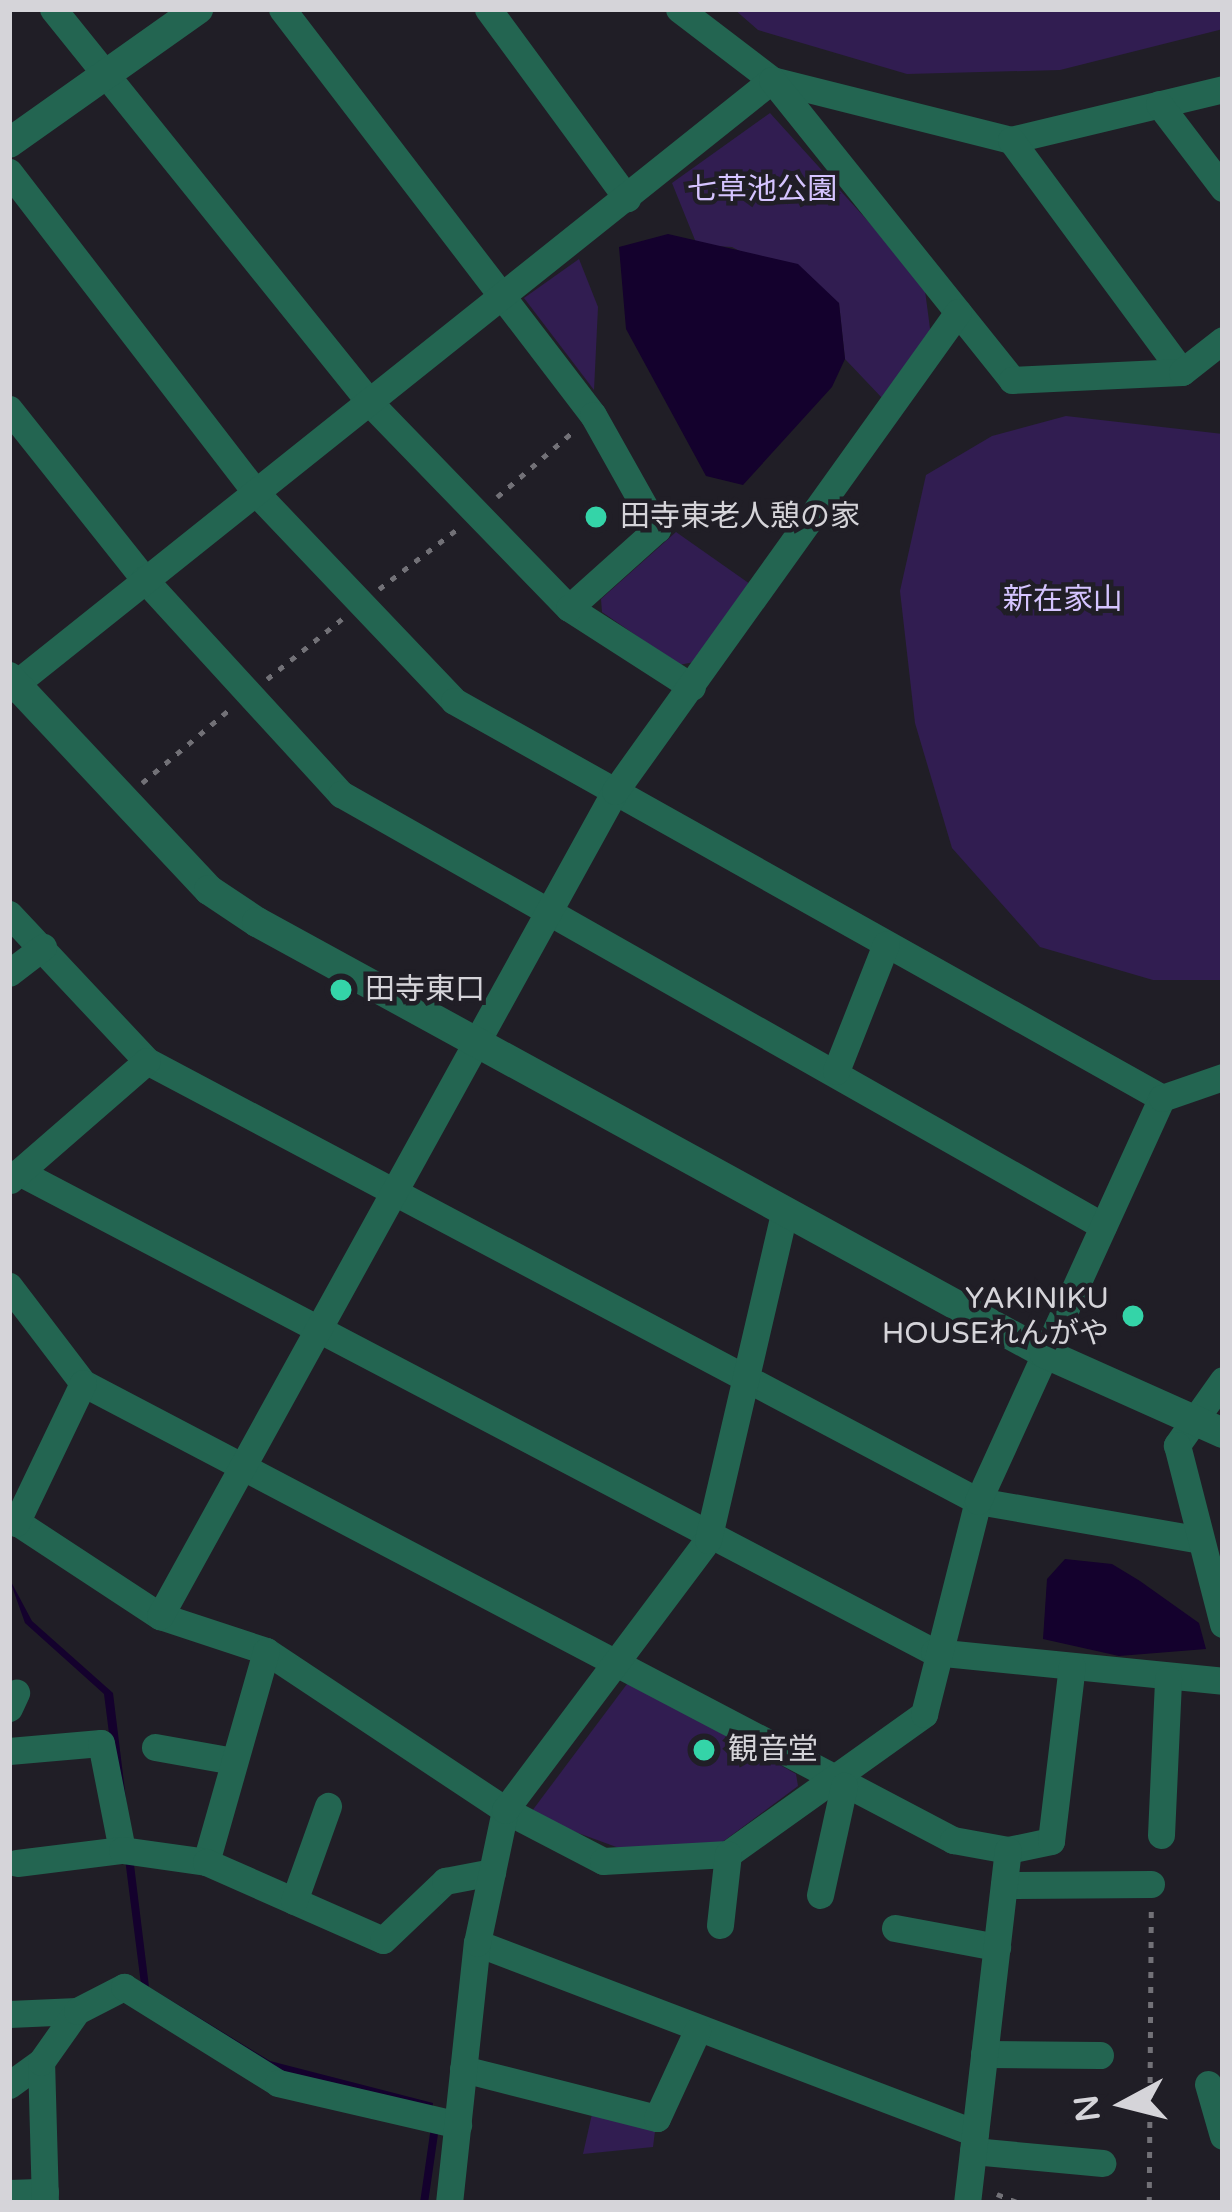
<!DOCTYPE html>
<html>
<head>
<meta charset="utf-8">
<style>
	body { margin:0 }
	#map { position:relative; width:1232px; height:2212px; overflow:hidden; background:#201e26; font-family:"Varela Round","Noto Sans JP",sans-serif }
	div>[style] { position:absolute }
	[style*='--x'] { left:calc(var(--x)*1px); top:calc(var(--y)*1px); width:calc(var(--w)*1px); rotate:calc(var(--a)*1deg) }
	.green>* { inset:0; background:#311d51 }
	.water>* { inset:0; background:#14012d }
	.stream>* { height:8px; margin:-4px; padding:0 4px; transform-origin:4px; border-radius:4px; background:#14012d }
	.path>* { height:4.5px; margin-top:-2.25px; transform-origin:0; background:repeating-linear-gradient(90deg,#727177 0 6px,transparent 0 15px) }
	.minor>* { height:27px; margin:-13.5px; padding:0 13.5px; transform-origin:13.5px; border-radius:13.5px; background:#236551 }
	.tertiary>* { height:30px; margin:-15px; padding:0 15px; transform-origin:15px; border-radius:15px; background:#236551 }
	.dots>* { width:33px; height:33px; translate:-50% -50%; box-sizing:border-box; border:6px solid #201e26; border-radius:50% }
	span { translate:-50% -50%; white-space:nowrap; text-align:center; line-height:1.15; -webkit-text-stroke:9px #201e26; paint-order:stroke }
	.park-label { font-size:30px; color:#d5c4ff }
	.poi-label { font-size:30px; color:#d5d4d9 }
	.left { translate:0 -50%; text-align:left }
	.right { translate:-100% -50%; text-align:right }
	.frame { position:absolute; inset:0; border:12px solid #d5d4d9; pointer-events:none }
	.north { position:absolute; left:1064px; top:2044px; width:120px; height:120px; -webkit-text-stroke:9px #201e26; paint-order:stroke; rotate:263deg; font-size:33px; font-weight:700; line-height:48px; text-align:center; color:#d5d4d9 }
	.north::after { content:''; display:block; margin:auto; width:42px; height:54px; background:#d5d4d9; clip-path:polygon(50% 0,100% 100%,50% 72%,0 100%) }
</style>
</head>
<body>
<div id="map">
	<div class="green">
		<i style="clip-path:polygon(734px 9px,1223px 9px,1223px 29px,1060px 70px,907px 74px,758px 30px)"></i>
		<i style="clip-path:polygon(770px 113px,924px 283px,931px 336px,883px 399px,845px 359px,839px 303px,732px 247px,697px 245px,672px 183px)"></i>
		<i style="clip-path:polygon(579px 259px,598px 307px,594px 390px,524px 298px)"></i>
		<i style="clip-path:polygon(1066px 416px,1223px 434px,1223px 980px,1153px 980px,1040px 947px,952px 848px,915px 723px,900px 591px,926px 475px,992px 436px)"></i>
		<i style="clip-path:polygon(676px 532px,750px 584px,694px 662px,679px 665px,602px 612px,601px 599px)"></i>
		<i style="clip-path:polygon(630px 1680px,796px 1774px,798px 1786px,717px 1846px,630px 1852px,529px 1815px)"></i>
		<i style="clip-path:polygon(592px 2114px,655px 2131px,653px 2147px,583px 2154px)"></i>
	</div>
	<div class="water">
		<i style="clip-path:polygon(668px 234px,798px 264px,839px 303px,845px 359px,832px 387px,743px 485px,706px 476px,626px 329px,619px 247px)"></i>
		<i style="clip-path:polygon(1065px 1559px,1112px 1564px,1140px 1581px,1199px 1623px,1206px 1649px,1119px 1656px,1043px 1639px,1047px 1579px)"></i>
		<i style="clip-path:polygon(9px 1578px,32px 1621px,113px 1693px,149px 1987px,270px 2061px,433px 2103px,432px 2112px,262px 2069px,142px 1992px,104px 1694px,25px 1623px)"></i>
	</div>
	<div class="stream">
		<i style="--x:424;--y:2203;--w:70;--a:-81.8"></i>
	</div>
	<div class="path">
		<i style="--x:497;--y:497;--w:103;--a:-40.7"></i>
		<i style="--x:379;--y:589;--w:97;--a:-37.5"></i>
		<i style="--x:267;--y:679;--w:96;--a:-38.7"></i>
		<i style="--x:142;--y:783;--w:115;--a:-40.1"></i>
		<i style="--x:997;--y:2194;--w:24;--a:22"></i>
		<i style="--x:1149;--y:2203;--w:294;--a:-89.6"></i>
	</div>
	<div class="minor">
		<i style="--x:53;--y:9;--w:507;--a:51.16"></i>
		<i style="--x:371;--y:404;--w:284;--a:45.9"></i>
		<i style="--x:569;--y:608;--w:146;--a:32.7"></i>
		<i style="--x:282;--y:9;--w:511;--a:52.55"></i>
		<i style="--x:593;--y:415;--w:131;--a:60.7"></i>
		<i style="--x:657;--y:529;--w:118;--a:138.1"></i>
		<i style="--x:488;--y:9;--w:235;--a:53.7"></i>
		<i style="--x:679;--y:9;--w:117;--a:37.4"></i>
		<i style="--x:772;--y:80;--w:246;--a:14.1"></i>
		<i style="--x:1011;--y:140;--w:218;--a:-13.5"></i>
		<i style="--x:1159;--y:104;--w:106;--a:52.7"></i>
		<i style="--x:1011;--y:140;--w:288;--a:53.6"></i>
		<i style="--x:9;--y:172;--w:408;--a:52.4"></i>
		<i style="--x:258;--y:495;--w:284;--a:46.4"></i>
		<i style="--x:454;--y:701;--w:812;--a:29.28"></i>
		<i style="--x:9;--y:409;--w:217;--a:51.5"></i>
		<i style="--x:144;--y:579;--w:292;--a:47.5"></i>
		<i style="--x:341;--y:794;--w:876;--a:29.55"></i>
		<i style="--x:9;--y:689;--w:976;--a:-38.6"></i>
		<i style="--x:772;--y:80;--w:384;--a:51.3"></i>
		<i style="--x:1012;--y:380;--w:170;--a:-2.7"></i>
		<i style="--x:1182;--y:372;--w:52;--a:-38"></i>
		<i style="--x:9;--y:914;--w:202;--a:46.8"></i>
		<i style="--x:147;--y:1061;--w:940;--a:27.9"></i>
		<i style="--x:978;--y:1501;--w:226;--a:9.9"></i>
		<i style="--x:9;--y:973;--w:43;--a:-37.4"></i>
		<i style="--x:836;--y:1071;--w:136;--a:-68.5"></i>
		<i style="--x:19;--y:1172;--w:1033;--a:27.68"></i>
		<i style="--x:934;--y:1652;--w:290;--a:5.7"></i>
		<i style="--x:10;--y:1180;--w:181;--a:-41"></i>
		<i style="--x:9;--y:1286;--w:122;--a:52.7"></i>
		<i style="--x:83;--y:1383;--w:983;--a:27.71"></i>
		<i style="--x:953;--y:1840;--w:56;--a:10.3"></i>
		<i style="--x:1008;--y:1850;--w:44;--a:-11.8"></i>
		<i style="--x:1051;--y:1841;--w:176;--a:-83.2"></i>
		<i style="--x:1223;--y:1380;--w:80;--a:125.3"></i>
		<i style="--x:1177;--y:1445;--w:185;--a:75.6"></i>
		<i style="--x:9;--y:1517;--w:181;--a:33.3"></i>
		<i style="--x:160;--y:1616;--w:112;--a:18.3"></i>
		<i style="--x:266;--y:1651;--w:287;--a:33.6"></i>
		<i style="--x:505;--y:1810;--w:110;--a:27.5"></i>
		<i style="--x:603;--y:1861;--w:125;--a:-3.2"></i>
		<i style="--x:728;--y:1854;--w:241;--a:-35.5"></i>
		<i style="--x:924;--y:1714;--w:220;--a:-75.8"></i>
		<i style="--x:978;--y:1501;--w:443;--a:-65.5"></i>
		<i style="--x:1162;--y:1098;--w:65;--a:-19"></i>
		<i style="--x:16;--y:1523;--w:155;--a:-64.4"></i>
		<i style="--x:160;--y:1616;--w:942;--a:-61.12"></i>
		<i style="--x:615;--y:791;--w:589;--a:-54.39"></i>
		<i style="--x:9;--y:1708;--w:17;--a:-65"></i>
		<i style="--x:155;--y:1747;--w:74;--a:10.1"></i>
		<i style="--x:9;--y:1751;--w:92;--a:-5"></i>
		<i style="--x:101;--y:1743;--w:109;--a:78.9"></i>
		<i style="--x:1161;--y:1835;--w:156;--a:-87.4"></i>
		<i style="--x:206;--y:1862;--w:219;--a:-74.1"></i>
		<i style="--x:17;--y:1863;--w:106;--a:-7.1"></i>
		<i style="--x:122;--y:1850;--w:85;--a:8.1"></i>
		<i style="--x:206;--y:1862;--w:193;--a:23.8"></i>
		<i style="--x:383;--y:1940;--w:86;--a:-43.6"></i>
		<i style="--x:445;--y:1881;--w:48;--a:-10.8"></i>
		<i style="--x:1004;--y:1885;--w:147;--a:-0.4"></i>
		<i style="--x:820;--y:1895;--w:112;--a:-77.6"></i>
		<i style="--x:294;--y:1901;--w:101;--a:-70.3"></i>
		<i style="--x:720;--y:1925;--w:71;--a:-83.6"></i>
		<i style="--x:895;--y:1928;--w:104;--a:10.6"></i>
		<i style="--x:477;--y:1943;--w:533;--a:20.88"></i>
		<i style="--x:9;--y:2014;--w:68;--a:-2.5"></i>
		<i style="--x:984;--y:2054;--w:116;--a:0.5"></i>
		<i style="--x:463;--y:2069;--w:200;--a:14.2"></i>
		<i style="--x:657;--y:2118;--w:96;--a:-65.3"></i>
		<i style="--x:1208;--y:2084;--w:54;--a:73.9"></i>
		<i style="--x:9;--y:2085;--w:39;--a:-36"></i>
		<i style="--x:973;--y:2151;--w:130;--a:5.3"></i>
		<i style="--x:9;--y:2193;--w:36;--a:-2"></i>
		<i style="--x:45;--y:2203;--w:141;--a:-91.6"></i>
		<i style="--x:41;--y:2062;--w:62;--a:-54.8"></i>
		<i style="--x:77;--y:2011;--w:53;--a:-27.1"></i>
		<i style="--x:124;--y:1987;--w:181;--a:31.9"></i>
		<i style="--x:278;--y:2083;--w:185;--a:13.1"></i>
		<i style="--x:449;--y:2203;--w:262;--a:-83.9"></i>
		<i style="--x:477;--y:1943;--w:136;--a:-78.1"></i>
		<i style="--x:505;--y:1810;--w:338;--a:-53.1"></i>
		<i style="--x:708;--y:1540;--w:336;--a:-76.9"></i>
		<i style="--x:967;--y:2203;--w:355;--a:-83.4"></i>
	</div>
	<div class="tertiary">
		<i style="--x:9;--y:143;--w:232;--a:-35.3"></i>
		<i style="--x:9;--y:677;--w:292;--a:46.8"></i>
		<i style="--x:209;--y:890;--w:58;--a:33.7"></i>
		<i style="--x:257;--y:922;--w:897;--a:28.71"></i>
		<i style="--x:1044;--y:1353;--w:196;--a:24.1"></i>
	</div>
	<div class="dots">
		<i style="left:596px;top:517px;background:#34d4a8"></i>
		<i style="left:341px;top:990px;background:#34d4a8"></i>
		<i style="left:1133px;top:1316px;background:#34d4a8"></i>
		<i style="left:704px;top:1750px;background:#34d4a8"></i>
	</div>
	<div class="park-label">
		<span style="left:762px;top:190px">七草池公園</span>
		<span style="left:1063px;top:600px">新在家山</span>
	</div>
	<div class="poi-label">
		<span class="left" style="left:620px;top:517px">田寺東老人憩の家</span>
		<span class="left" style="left:365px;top:990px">田寺東口</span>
		<span class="right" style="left:1109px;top:1316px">YAKINIKU<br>HOUSEれんがや</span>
		<span class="left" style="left:728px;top:1750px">観音堂</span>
	</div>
	<div class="frame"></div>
	<div class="north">N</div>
</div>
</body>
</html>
